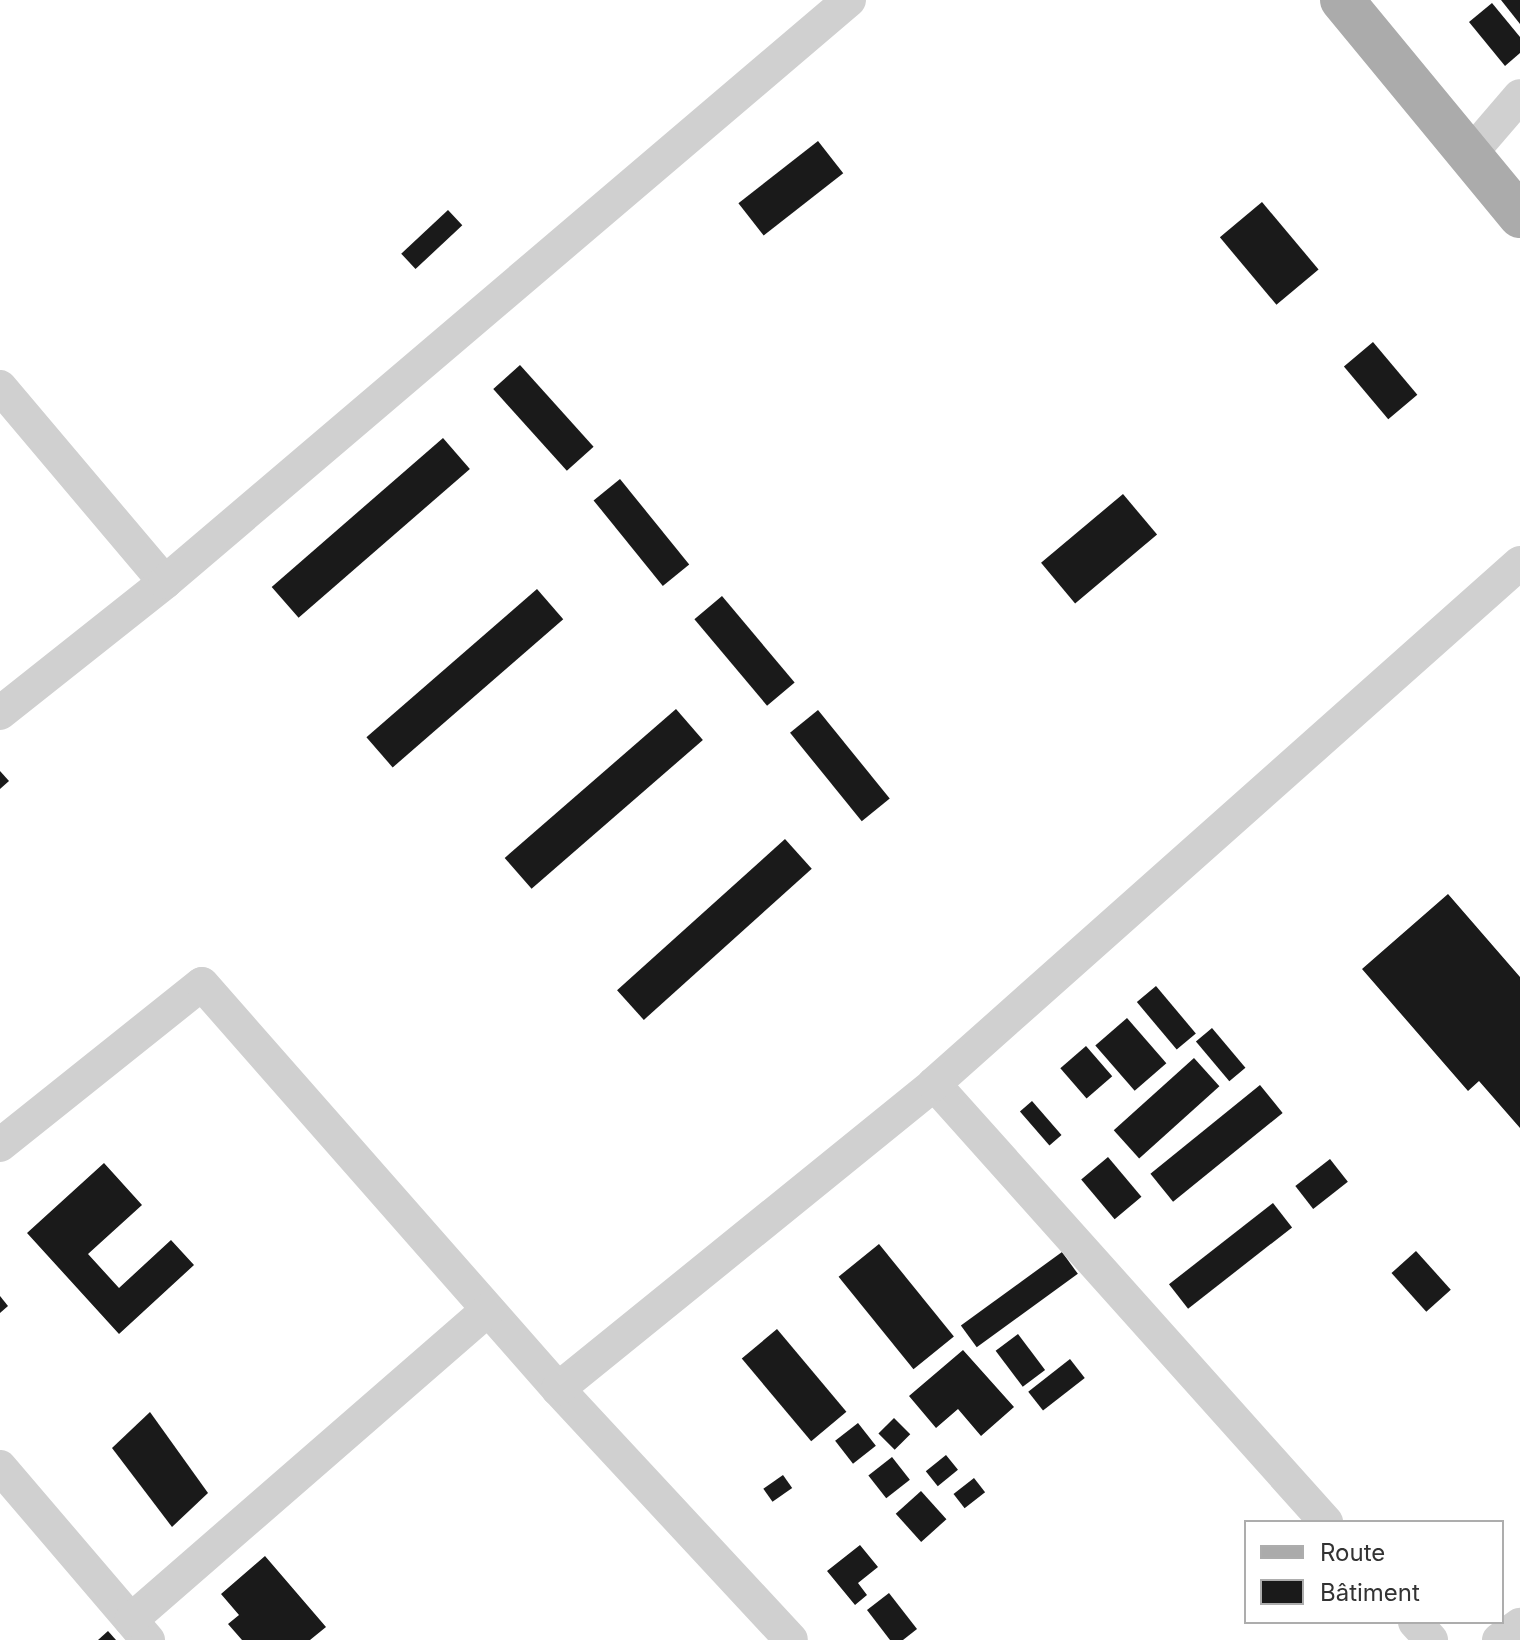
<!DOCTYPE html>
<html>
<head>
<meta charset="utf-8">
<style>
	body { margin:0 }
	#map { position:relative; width:1520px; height:1640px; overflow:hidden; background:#fff; font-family:Inter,sans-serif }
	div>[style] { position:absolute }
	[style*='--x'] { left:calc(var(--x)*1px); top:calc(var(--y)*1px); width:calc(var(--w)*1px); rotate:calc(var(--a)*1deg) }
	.building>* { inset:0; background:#1a1a1a; transform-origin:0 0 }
	.minor>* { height:34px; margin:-17px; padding:0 17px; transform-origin:17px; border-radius:17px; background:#d0d0d0 }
	.major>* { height:44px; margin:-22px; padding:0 22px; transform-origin:22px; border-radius:22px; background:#ababab }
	span { translate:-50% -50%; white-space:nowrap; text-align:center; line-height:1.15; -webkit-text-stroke:8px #fff; paint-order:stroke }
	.legend { position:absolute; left:1244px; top:1520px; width:260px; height:104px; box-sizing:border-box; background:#fff; border:2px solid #adadad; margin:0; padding:10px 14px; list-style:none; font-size:24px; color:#333 }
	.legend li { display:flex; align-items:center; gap:16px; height:40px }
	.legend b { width:40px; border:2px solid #adadad }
</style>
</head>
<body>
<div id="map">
	<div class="building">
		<i style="clip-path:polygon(1501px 0,1520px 0,1520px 24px)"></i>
		<i style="clip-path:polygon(1492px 3px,1520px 37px,1520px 53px,1505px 66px,1469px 22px)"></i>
		<i style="left:818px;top:141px;width:41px;height:101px;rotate:52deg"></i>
		<i style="left:1262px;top:202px;width:88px;height:55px;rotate:50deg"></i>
		<i style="left:448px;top:210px;width:21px;height:64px;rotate:47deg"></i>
		<i style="left:1373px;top:342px;width:69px;height:38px;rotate:50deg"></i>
		<i style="left:520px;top:365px;width:110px;height:36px;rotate:48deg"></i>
		<i style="left:443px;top:438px;width:41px;height:227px;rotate:49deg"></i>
		<i style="left:620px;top:479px;width:110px;height:34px;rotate:51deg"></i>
		<i style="left:1123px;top:494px;width:53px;height:107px;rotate:50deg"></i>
		<i style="left:537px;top:589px;width:40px;height:226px;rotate:49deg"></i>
		<i style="left:722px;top:596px;width:113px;height:36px;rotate:50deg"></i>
		<i style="left:676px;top:709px;width:41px;height:227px;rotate:49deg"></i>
		<i style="left:818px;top:710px;width:114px;height:36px;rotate:51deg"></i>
		<i style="clip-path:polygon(0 771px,9px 781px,0 789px)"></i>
		<i style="left:785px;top:839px;width:40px;height:226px;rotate:48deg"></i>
		<i style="clip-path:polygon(1448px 894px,1520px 977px,1520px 1128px,1479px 1081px,1468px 1091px,1362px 969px)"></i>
		<i style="left:1156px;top:986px;width:62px;height:25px;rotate:50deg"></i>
		<i style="left:1127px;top:1018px;width:60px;height:42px;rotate:49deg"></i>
		<i style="left:1212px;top:1028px;width:52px;height:21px;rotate:50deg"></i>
		<i style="left:1086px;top:1046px;width:40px;height:34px;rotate:49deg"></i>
		<i style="left:1194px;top:1058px;width:38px;height:108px;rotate:48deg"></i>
		<i style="left:1260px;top:1085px;width:36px;height:141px;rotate:51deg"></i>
		<i style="left:1032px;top:1101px;width:45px;height:16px;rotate:49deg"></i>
		<i style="left:1108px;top:1157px;width:52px;height:35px;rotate:50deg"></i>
		<i style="left:1330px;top:1159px;width:29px;height:44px;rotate:52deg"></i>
		<i style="clip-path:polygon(104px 1163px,142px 1205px,88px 1254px,119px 1288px,171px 1240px,194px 1265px,119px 1334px,27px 1233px)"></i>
		<i style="left:1273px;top:1203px;width:31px;height:132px;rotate:52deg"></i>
		<i style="left:879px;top:1244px;width:119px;height:52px;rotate:51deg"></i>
		<i style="left:1416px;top:1251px;width:52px;height:33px;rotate:48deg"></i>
		<i style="left:1062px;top:1252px;width:27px;height:125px;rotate:54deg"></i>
		<i style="clip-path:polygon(0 1296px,8px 1306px,0 1313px)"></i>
		<i style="left:777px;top:1329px;width:108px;height:46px;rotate:50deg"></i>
		<i style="left:1018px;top:1334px;width:45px;height:28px;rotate:53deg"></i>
		<i style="clip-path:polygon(963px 1350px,1014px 1407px,981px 1436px,958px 1409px,936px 1428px,909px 1396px)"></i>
		<i style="left:1070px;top:1359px;width:24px;height:53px;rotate:52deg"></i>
		<i style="clip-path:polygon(150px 1412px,208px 1493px,172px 1527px,112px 1448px)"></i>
		<i style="left:894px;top:1418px;width:23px;height:22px;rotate:45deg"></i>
		<i style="left:858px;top:1423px;width:29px;height:29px;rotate:52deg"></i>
		<i style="left:946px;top:1455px;width:19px;height:26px;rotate:51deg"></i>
		<i style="left:892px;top:1457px;width:29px;height:30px;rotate:52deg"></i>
		<i style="left:783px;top:1475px;width:16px;height:24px;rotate:55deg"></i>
		<i style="left:974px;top:1478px;width:18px;height:26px;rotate:52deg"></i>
		<i style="left:921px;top:1491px;width:38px;height:34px;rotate:48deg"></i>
		<i style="clip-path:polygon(860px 1545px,878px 1567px,858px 1583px,867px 1595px,855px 1605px,827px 1571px)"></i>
		<i style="clip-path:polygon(265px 1556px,326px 1627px,310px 1640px,242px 1640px,228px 1624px,239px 1615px,221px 1594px)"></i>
		<i style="clip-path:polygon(889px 1593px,917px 1629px,903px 1640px,890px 1640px,867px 1610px)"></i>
		<i style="clip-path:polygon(108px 1631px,116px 1640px,98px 1640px)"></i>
	</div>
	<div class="minor">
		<i style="--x:1471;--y:153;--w:75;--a:-49.3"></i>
		<i style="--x:0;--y:387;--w:255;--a:49.8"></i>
		<i style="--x:0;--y:713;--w:211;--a:-38.4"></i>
		<i style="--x:165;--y:582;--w:898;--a:-40.39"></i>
		<i style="--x:934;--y:1084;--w:588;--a:48.17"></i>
		<i style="--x:0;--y:1145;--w:258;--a:-38.6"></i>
		<i style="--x:202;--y:984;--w:539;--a:48.68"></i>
		<i style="--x:558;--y:1389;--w:342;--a:47.1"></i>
		<i style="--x:558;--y:1389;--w:484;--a:-39"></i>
		<i style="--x:934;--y:1084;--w:784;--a:-41.64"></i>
		<i style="--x:0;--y:1467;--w:228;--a:49.5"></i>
		<i style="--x:131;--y:1620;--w:473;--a:-41"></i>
		<i style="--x:1415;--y:1622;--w:24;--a:48"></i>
		<i style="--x:1499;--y:1640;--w:26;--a:-36"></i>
	</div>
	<div class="major">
		<i style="--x:1342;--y:0;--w:280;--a:50.5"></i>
	</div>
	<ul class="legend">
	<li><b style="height:10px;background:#ababab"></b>Route</li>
	<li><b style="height:22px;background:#1a1a1a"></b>Bâtiment</li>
	</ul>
</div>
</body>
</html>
